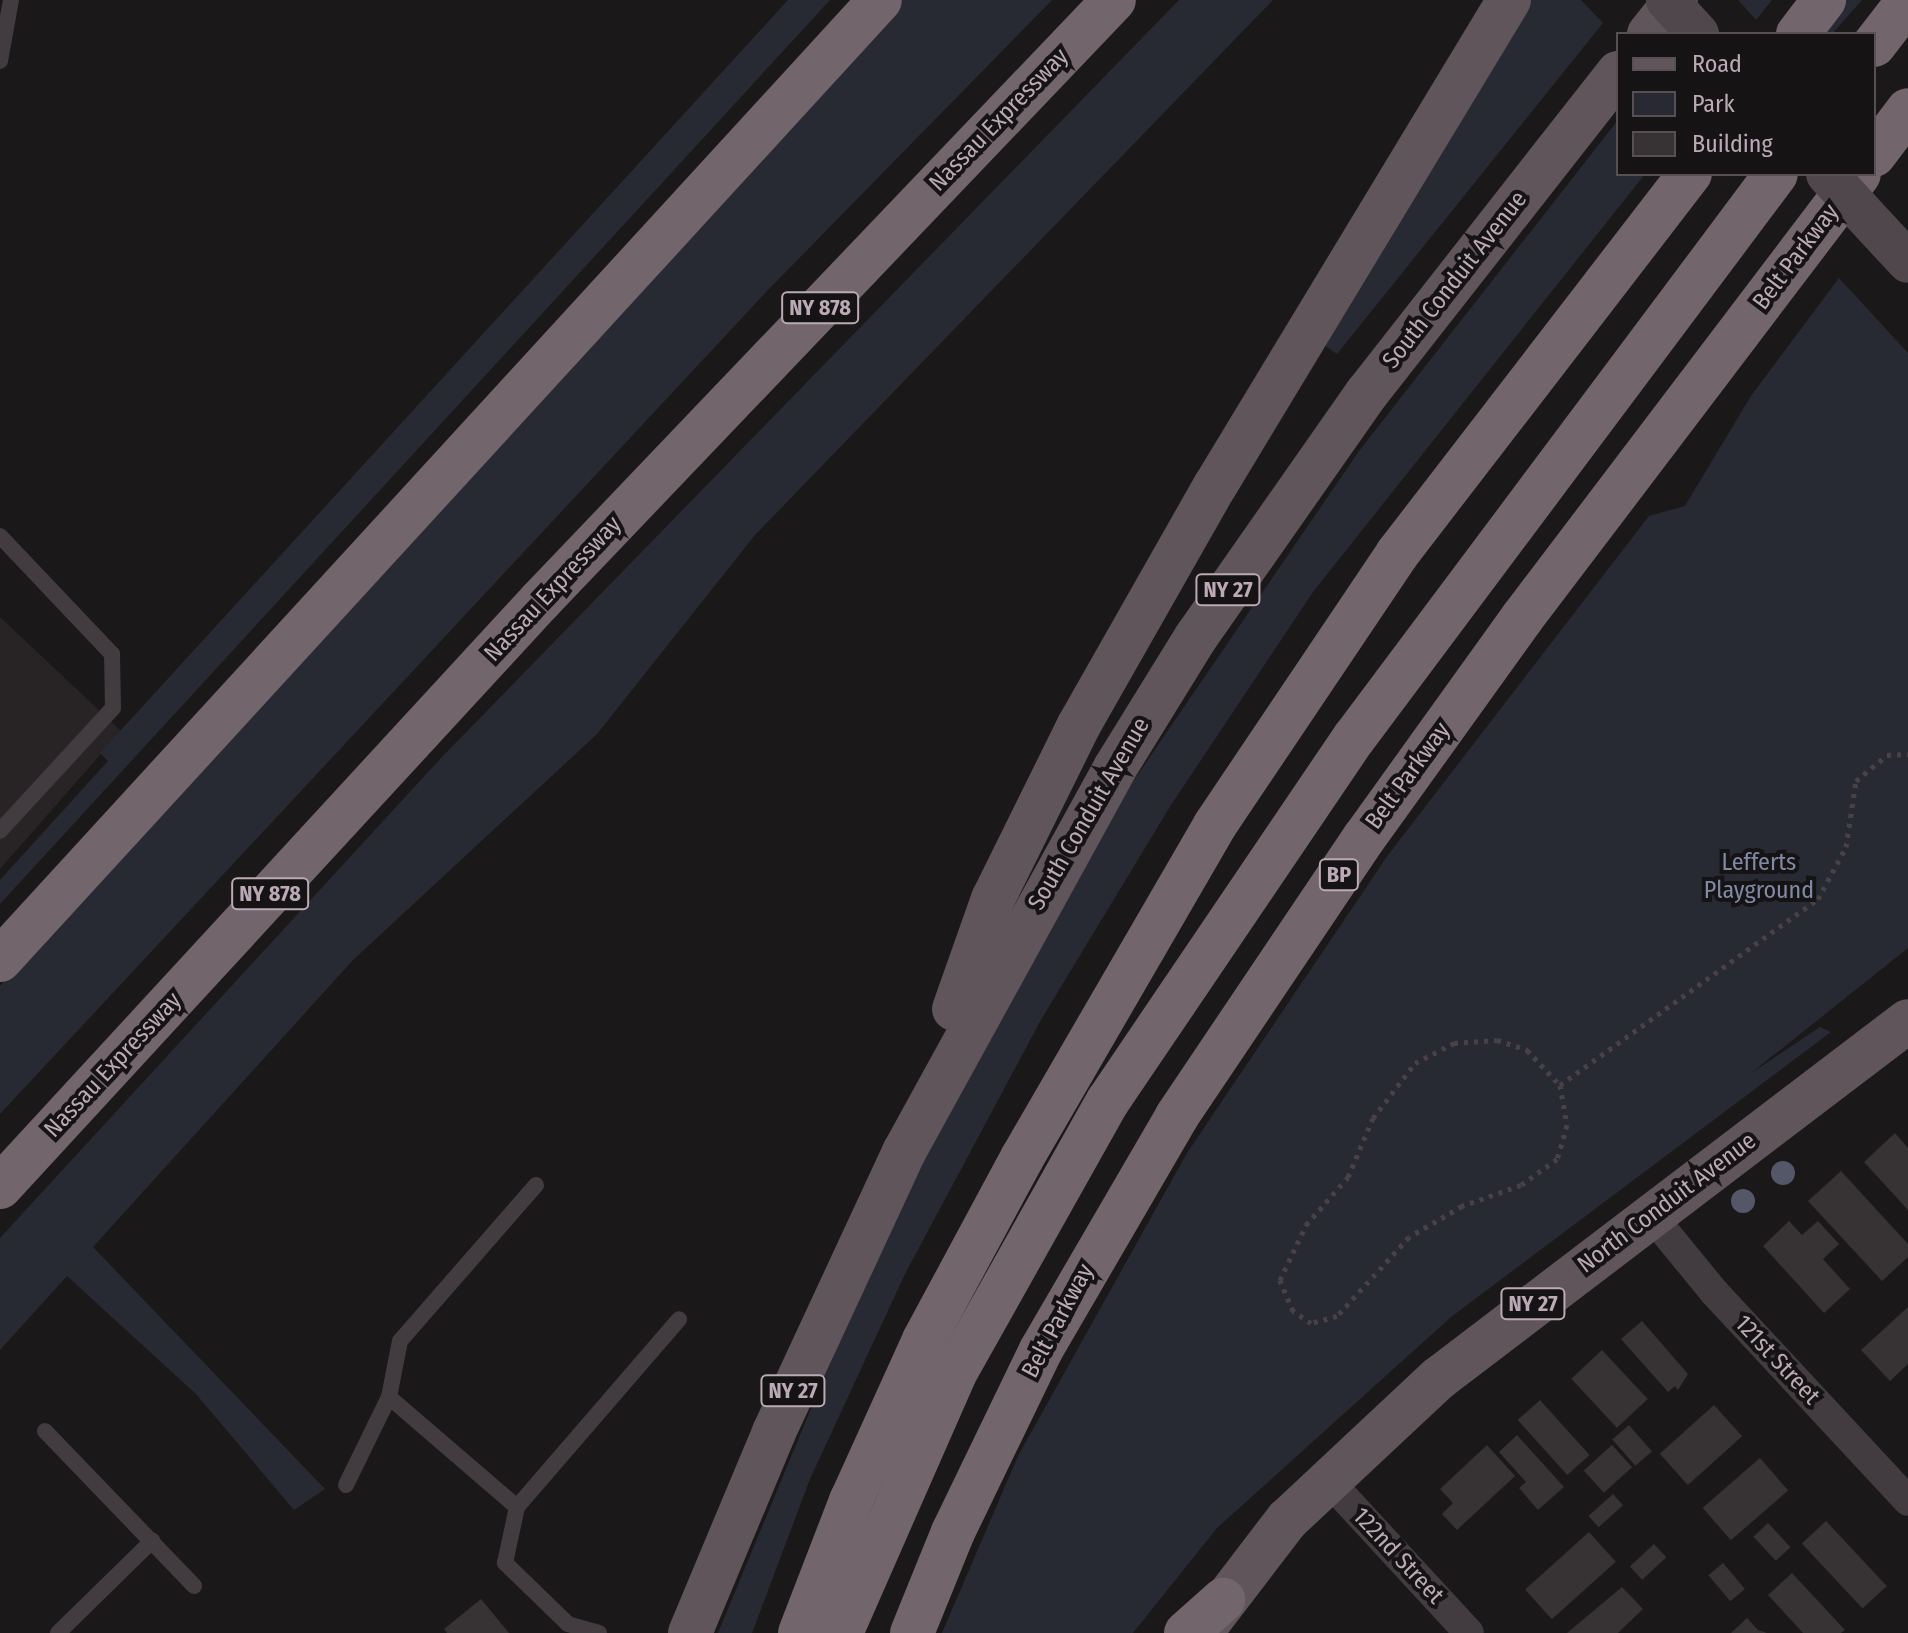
<!DOCTYPE html>
<html>
<head>
<meta charset="utf-8">
<style>
	body { margin:0 }
	#map { position:relative; width:1908px; height:1633px; overflow:hidden; background:#1b1819; font-family:"Fira Sans Condensed",sans-serif }
	div>[style] { position:absolute }
	[style*='--x'] { left:calc(var(--x)*1px); top:calc(var(--y)*1px); width:calc(var(--w)*1px); rotate:calc(var(--a)*1deg) }
	.built>* { inset:0; background:#282426 }
	.green>* { inset:0; background:#282a33 }
	.building>* { inset:0; background:#373335; transform-origin:0 0 }
	.path>* { height:5px; margin-top:-2.5px; transform-origin:0; background:repeating-linear-gradient(90deg,#494146 0 4px,transparent 0 10px) }
	.lane>* { height:16px; margin:-8px; padding:0 8px; transform-origin:8px; border-radius:8px; background:#423b3f }
	.street>* { height:30px; margin:-15px; padding:0 15px; transform-origin:15px; border-radius:15px; background:#423b3f }
	.secondary>* { height:42px; margin:-21px; padding:0 21px; transform-origin:21px; border-radius:21px; background:#50474c }
	.primary>* { height:44px; margin:-22px; padding:0 22px; transform-origin:22px; border-radius:22px; background:#5f555a }
	.highway>* { height:44px; margin:-22px; padding:0 22px; transform-origin:22px; border-radius:22px; background:#72656c }
	.secondary-bridge>* { height:42px; margin:-21px; padding:0 21px; transform-origin:21px; border-radius:21px; background:#50474c }
	.trees>* { width:24px; height:24px; margin:-12px; border-radius:50%; background:#535767 }
	span { translate:-50% -50%; white-space:nowrap; text-align:center; line-height:1.15; -webkit-text-stroke:8px #161314; paint-order:stroke }
	.shield-label span { padding:2px 6px; background:#161314; border:2px solid; border-radius:6px; -webkit-text-stroke-width:0 }
	.shield-label { font-size:22px; color:#bbaab5; font-weight:700 }
	.street-label { font-size:24px; color:#bbaab5 }
	.park-label { font-size:24px; color:#808aa7 }
	.legend { position:absolute; left:1616px; top:32px; width:260px; height:144px; box-sizing:border-box; background:#161314; border:2px solid #584f54; margin:0; padding:10px 14px; list-style:none; font-size:24px; color:#bbaab5 }
	.legend li { display:flex; align-items:center; gap:16px; height:40px }
	.legend b { width:40px; border:2px solid #584f54 }
</style>
</head>
<body>
<div id="map">
	<div class="built">
		<i style="clip-path:polygon(0 617px,121px 731px,0 869px)"></i>
	</div>
	<div class="green">
		<i style="clip-path:polygon(788px 0,830px 0,0 904px,0 880px,108px 761px,100px 753px)"></i>
		<i style="clip-path:polygon(901px 0,1052px 0,767px 291px,0 1114px,0 986px)"></i>
		<i style="clip-path:polygon(1179px 0,1273px 0,755px 535px,597px 734px,353px 960px,93px 1247px,325px 1489px,294px 1510px,196px 1394px,67px 1276px,0 1350px,0 1238px,441px 758px)"></i>
		<i style="clip-path:polygon(1529px 0,1581px 0,1603px 23px,1337px 354px,1321px 343px)"></i>
		<i style="clip-path:polygon(1738px 0,1772px 0,1756px 20px)"></i>
		<i style="clip-path:polygon(1844px 0,1862px 0,1832px 34px,1823px 34px)"></i>
		<i style="clip-path:polygon(1618px 120px,1618px 174px,1645px 174px,1313px 592px,1171px 805px,1042px 1018px,905px 1274px,810px 1479px,752px 1633px,718px 1633px,873px 1259px,1008px 998px,1119px 802px,1359px 451px)"></i>
		<i style="clip-path:polygon(1839px 278px,1908px 353px,1908px 948px,1750px 1074px,1820px 1027px,1831px 1032px,1451px 1317px,1217px 1528px,1133px 1633px,942px 1633px,1018px 1456px,1187px 1153px,1388px 855px,1649px 516px,1685px 506px,1751px 396px)"></i>
	</div>
	<div class="building">
		<i style="clip-path:polygon(1895px 1133px,1908px 1148px,1908px 1210px,1864px 1162px)"></i>
		<i style="clip-path:polygon(1841px 1171px,1908px 1244px,1908px 1257px,1882px 1281px,1808px 1201px)"></i>
		<i style="clip-path:polygon(1789px 1221px,1802px 1235px,1818px 1221px,1839px 1244px,1823px 1259px,1850px 1289px,1824px 1313px,1763px 1246px)"></i>
		<i style="clip-path:polygon(1908px 1307px,1908px 1364px,1890px 1381px,1861px 1350px)"></i>
		<i style="clip-path:polygon(1642px 1321px,1688px 1374px,1678px 1390px,1675px 1386px,1668px 1392px,1621px 1339px)"></i>
		<i style="left:1602px;top:1350px;width:67px;height:42px;rotate:47deg"></i>
		<i style="left:1540px;top:1400px;width:74px;height:30px;rotate:48deg"></i>
		<i style="left:1714px;top:1405px;width:42px;height:73px;rotate:48deg"></i>
		<i style="left:1629px;top:1425px;width:35px;height:22px;rotate:49deg"></i>
		<i style="clip-path:polygon(1517px 1435px,1564px 1487px,1538px 1510px,1519px 1488px,1526px 1482px,1499px 1452px)"></i>
		<i style="clip-path:polygon(1487px 1445px,1515px 1476px,1457px 1530px,1442px 1514px,1453px 1503px,1440px 1489px)"></i>
		<i style="left:1612px;top:1445px;width:30px;height:38px;rotate:48deg"></i>
		<i style="left:1760px;top:1458px;width:43px;height:76px;rotate:49deg"></i>
		<i style="left:1613px;top:1494px;width:15px;height:33px;rotate:48deg"></i>
		<i style="left:1826px;top:1521px;width:89px;height:33px;rotate:47deg"></i>
		<i style="left:1768px;top:1523px;width:33px;height:20px;rotate:47deg"></i>
		<i style="left:1589px;top:1532px;width:40px;height:86px;rotate:48deg"></i>
		<i style="left:1654px;top:1544px;width:18px;height:33px;rotate:47deg"></i>
		<i style="left:1723px;top:1563px;width:34px;height:19px;rotate:50deg"></i>
		<i style="clip-path:polygon(1792px 1573px,1845px 1630px,1841px 1633px,1803px 1633px,1768px 1595px)"></i>
		<i style="clip-path:polygon(1622px 1587px,1643px 1609px,1618px 1633px,1567px 1633px)"></i>
		<i style="clip-path:polygon(481px 1599px,509px 1633px,447px 1633px,444px 1629px)"></i>
		<i style="clip-path:polygon(1747px 1618px,1758px 1630px,1767px 1633px,1731px 1633px)"></i>
	</div>
	<div class="path">
		<i style="--x:1497;--y:1040;--w:32;--a:18"></i>
		<i style="--x:1527;--y:1050;--w:48;--a:46.7"></i>
		<i style="--x:1560;--y:1085;--w:41;--a:80.1"></i>
		<i style="--x:1567;--y:1125;--w:35;--a:106"></i>
		<i style="--x:1557;--y:1159;--w:44;--a:144.2"></i>
		<i style="--x:1521;--y:1185;--w:63;--a:160.4"></i>
		<i style="--x:1462;--y:1206;--w:61;--a:149.7"></i>
		<i style="--x:1409;--y:1237;--w:107;--a:132.3"></i>
		<i style="--x:1337;--y:1316;--w:27;--a:165"></i>
		<i style="--x:1311;--y:1323;--w:22;--a:-146"></i>
		<i style="--x:1293;--y:1311;--w:34;--a:-113"></i>
		<i style="--x:1280;--y:1280;--w:61;--a:-64.7"></i>
		<i style="--x:1306;--y:1225;--w:64;--a:-48.8"></i>
		<i style="--x:1348;--y:1177;--w:64;--a:-67"></i>
		<i style="--x:1373;--y:1118;--w:69;--a:-52.6"></i>
		<i style="--x:1415;--y:1063;--w:44;--a:-27.1"></i>
		<i style="--x:1454;--y:1043;--w:43;--a:-4"></i>
		<i style="--x:1560;--y:1085;--w:318;--a:-35.8"></i>
		<i style="--x:1818;--y:899;--w:59;--a:-61.7"></i>
		<i style="--x:1846;--y:847;--w:67;--a:-81.4"></i>
		<i style="--x:1856;--y:781;--w:40;--a:-40"></i>
		<i style="--x:1887;--y:755;--w:21;--a:-3"></i>
	</div>
	<div class="lane">
		<i style="--x:0;--y:61;--w:62;--a:-79.8"></i>
		<i style="--x:0;--y:536;--w:163;--a:46.5"></i>
		<i style="--x:112;--y:654;--w:54;--a:88.9"></i>
		<i style="--x:113;--y:708;--w:167;--a:132.6"></i>
		<i style="--x:389;--y:1397;--w:169;--a:40.7"></i>
		<i style="--x:45;--y:1431;--w:215;--a:46.1"></i>
		<i style="--x:346;--y:1485;--w:98;--a:-64"></i>
		<i style="--x:389;--y:1397;--w:57;--a:-78.9"></i>
		<i style="--x:400;--y:1341;--w:207;--a:-48.9"></i>
		<i style="--x:58;--y:1633;--w:132;--a:-44.4"></i>
		<i style="--x:599;--y:1633;--w:32;--a:-164"></i>
		<i style="--x:568;--y:1624;--w:88;--a:-135.9"></i>
		<i style="--x:505;--y:1563;--w:57;--a:-77.9"></i>
		<i style="--x:517;--y:1507;--w:248;--a:-49.2"></i>
	</div>
	<div class="street">
		<i style="--x:1651;--y:1215;--w:99;--a:50.7"></i>
		<i style="--x:1714;--y:1292;--w:285;--a:47.1"></i>
		<i style="--x:1327;--y:1479;--w:209;--a:47.3"></i>
	</div>
	<div class="secondary">
		<i style="--x:1859;--y:209;--w:72;--a:47.2"></i>
	</div>
	<div class="primary">
		<i style="--x:1649;--y:34;--w:43;--a:-51.5"></i>
		<i style="--x:954;--y:1009;--w:117;--a:-70.5"></i>
		<i style="--x:993;--y:899;--w:194;--a:-63.7"></i>
		<i style="--x:1079;--y:725;--w:275;--a:-60.4"></i>
		<i style="--x:1215;--y:486;--w:568;--a:-58.83"></i>
		<i style="--x:1202;--y:1631;--w:140;--a:-52.6"></i>
		<i style="--x:1287;--y:1520;--w:208;--a:-43.1"></i>
		<i style="--x:1439;--y:1378;--w:589;--a:-37.28"></i>
		<i style="--x:690;--y:1633;--w:218;--a:-67.3"></i>
		<i style="--x:774;--y:1432;--w:309;--a:-65.1"></i>
		<i style="--x:904;--y:1152;--w:438;--a:-61.2"></i>
		<i style="--x:1115;--y:768;--w:154;--a:-58.3"></i>
		<i style="--x:1196;--y:637;--w:298;--a:-55"></i>
		<i style="--x:1367;--y:393;--w:407;--a:-51.9"></i>
	</div>
	<div class="highway">
		<i style="--x:1798;--y:34;--w:43;--a:-52.6"></i>
		<i style="--x:1874;--y:45;--w:56;--a:-52.3"></i>
		<i style="--x:1874;--y:155;--w:56;--a:-52.9"></i>
		<i style="--x:0;--y:960;--w:1302;--a:-47.49"></i>
		<i style="--x:0;--y:1187;--w:797;--a:-47.34"></i>
		<i style="--x:540;--y:601;--w:831;--a:-46.32"></i>
		<i style="--x:800;--y:1633;--w:142;--a:-68.9"></i>
		<i style="--x:851;--y:1501;--w:177;--a:-65.6"></i>
		<i style="--x:924;--y:1340;--w:207;--a:-61.7"></i>
		<i style="--x:1022;--y:1158;--w:385;--a:-59.9"></i>
		<i style="--x:1215;--y:825;--w:326;--a:-56.1"></i>
		<i style="--x:1397;--y:554;--w:480;--a:-52.4"></i>
		<i style="--x:841;--y:1633;--w:282;--a:-66.3"></i>
		<i style="--x:954;--y:1375;--w:314;--a:-60.7"></i>
		<i style="--x:1108;--y:1101;--w:439;--a:-55.9"></i>
		<i style="--x:1354;--y:738;--w:704;--a:-53.2"></i>
		<i style="--x:912;--y:1633;--w:109;--a:-67.9"></i>
		<i style="--x:953;--y:1532;--w:202;--a:-64.2"></i>
		<i style="--x:1041;--y:1350;--w:271;--a:-59.8"></i>
		<i style="--x:1177;--y:1116;--w:335;--a:-56.1"></i>
		<i style="--x:1364;--y:838;--w:271;--a:-54.3"></i>
		<i style="--x:1522;--y:618;--w:557;--a:-52.8"></i>
		<i style="--x:1186;--y:1633;--w:50;--a:-41.7"></i>
	</div>
	<div class="secondary-bridge">
		<i style="--x:1667;--y:0;--w:46;--a:47.6"></i>
		<i style="--x:1827;--y:174;--w:47;--a:47.6"></i>
	</div>
	<div class="trees">
		<i style="left:1783px;top:1173px"></i>
		<i style="left:1743px;top:1201px"></i>
	</div>
	<div class="shield-label">
		<span style="left:820px;top:308px">NY 878</span>
		<span style="left:1228px;top:590px">NY 27</span>
		<span style="left:1339px;top:875px">BP</span>
		<span style="left:270px;top:894px">NY 878</span>
		<span style="left:1533px;top:1304px">NY 27</span>
		<span style="left:793px;top:1391px">NY 27</span>
	</div>
	<div class="street-label">
		<span style="left:999px;top:120px;rotate:-46deg">Nassau Expressway</span>
		<span style="left:1796px;top:257px;rotate:-53deg">Belt Parkway</span>
		<span style="left:1455px;top:280px;rotate:-52deg">South Conduit Avenue</span>
		<span style="left:553px;top:589px;rotate:-47deg">Nassau Expressway</span>
		<span style="left:1408px;top:776px;rotate:-54deg">Belt Parkway</span>
		<span style="left:1089px;top:814px;rotate:-60deg">South Conduit Avenue</span>
		<span style="left:113px;top:1065px;rotate:-47deg">Nassau Expressway</span>
		<span style="left:1667px;top:1203px;rotate:-37deg">North Conduit Avenue</span>
		<span style="left:1058px;top:1321px;rotate:-62deg">Belt Parkway</span>
		<span style="left:1777px;top:1360px;rotate:47deg">121st Street</span>
		<span style="left:1398px;top:1556px;rotate:47deg">122nd Street</span>
	</div>
	<div class="park-label">
		<span style="left:1759px;top:877px">Lefferts<br>Playground</span>
	</div>
	<ul class="legend">
	<li><b style="height:10px;background:#5f555a"></b>Road</li>
	<li><b style="height:22px;background:#282a33"></b>Park</li>
	<li><b style="height:22px;background:#373335"></b>Building</li>
	</ul>
</div>
</body>
</html>
